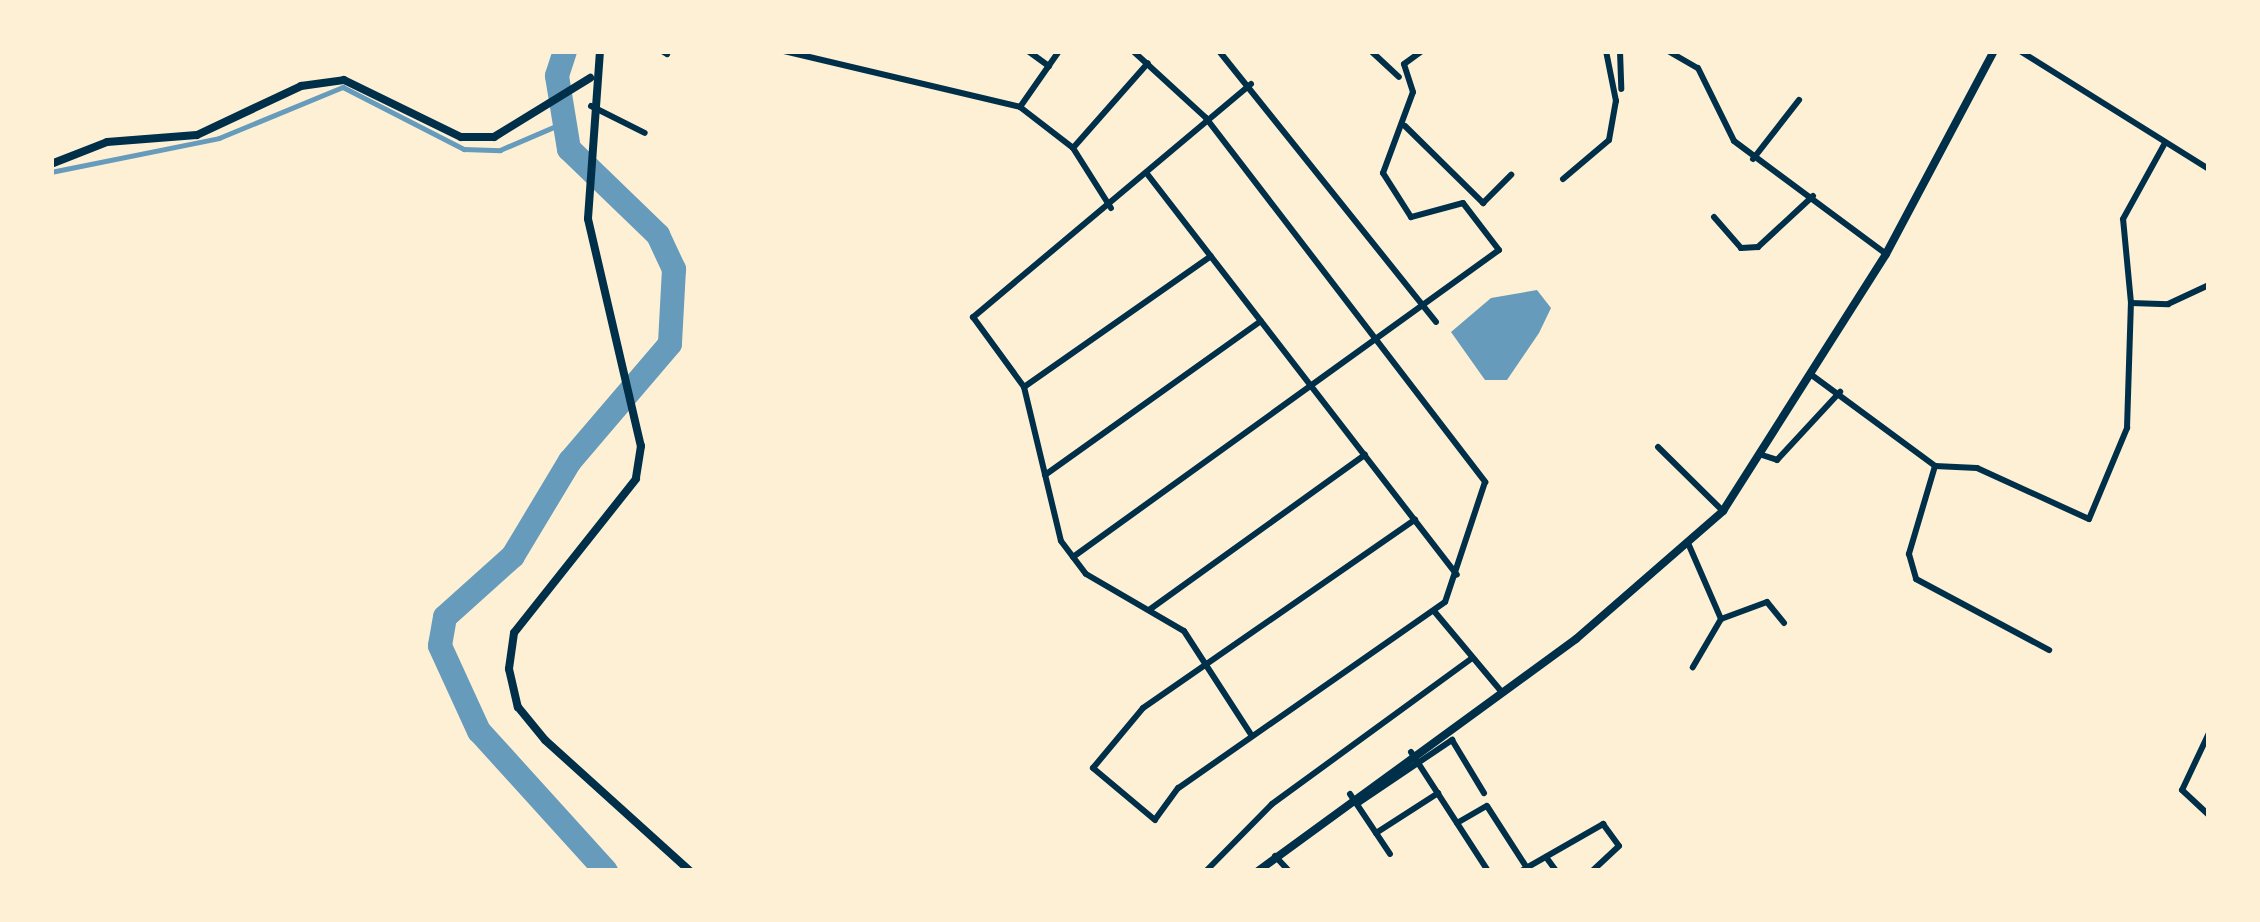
<!DOCTYPE html>
<html>
<head>
<meta charset="utf-8">
<style>
	body { margin:0 }
	#map { position:relative; width:2260px; height:922px; overflow:hidden; background:#fdf0d5; font-family:"IBM Plex Sans",sans-serif }
	div>[style] { position:absolute }
	[style*='--x'] { left:calc(var(--x)*1px); top:calc(var(--y)*1px); width:calc(var(--w)*1px); rotate:calc(var(--a)*1deg) }
	.water>* { inset:0; background:#669bbc }
	.stream>* { height:4.5px; margin:-2.25px; padding:0 2.25px; transform-origin:2.25px; border-radius:2.25px; background:#669bbc }
	.river>* { height:24px; margin:-12px; padding:0 12px; transform-origin:12px; border-radius:12px; background:#669bbc }
	.minor>* { height:6px; margin:-3px; padding:0 3px; transform-origin:3px; border-radius:3px; background:#003049 }
	.tertiary>* { height:8px; margin:-4px; padding:0 4px; transform-origin:4px; border-radius:4px; background:#003049 }
	.secondary>* { height:8px; margin:-4px; padding:0 4px; transform-origin:4px; border-radius:4px; background:#003049 }
	span { translate:-50% -50%; white-space:nowrap; text-align:center; line-height:1.15; -webkit-text-stroke:9px #fdf0d5; paint-order:stroke }
	.frame { position:absolute; inset:0; border:54px solid #fdf0d5; pointer-events:none }
</style>
</head>
<body>
<div id="map">
	<div class="water">
		<i style="clip-path:polygon(1537px 290px,1551px 308px,1539px 333px,1507px 380px,1485px 380px,1451px 332px,1491px 298px)"></i>
	</div>
	<div class="stream">
		<i style="--x:51;--y:172;--w:171;--a:-11.4"></i>
		<i style="--x:219;--y:138;--w:134;--a:-22.4"></i>
		<i style="--x:343;--y:87;--w:136;--a:27.1"></i>
		<i style="--x:464;--y:149;--w:36;--a:2"></i>
		<i style="--x:500;--y:150;--w:69;--a:-23.2"></i>
	</div>
	<div class="river">
		<i style="--x:565;--y:51;--w:26;--a:108"></i>
		<i style="--x:557;--y:76;--w:74;--a:80.7"></i>
		<i style="--x:569;--y:149;--w:124;--a:44"></i>
		<i style="--x:658;--y:235;--w:38;--a:65"></i>
		<i style="--x:674;--y:269;--w:75;--a:93.1"></i>
		<i style="--x:670;--y:344;--w:154;--a:130.5"></i>
		<i style="--x:570;--y:461;--w:111;--a:121"></i>
		<i style="--x:513;--y:556;--w:91;--a:138.1"></i>
		<i style="--x:445;--y:617;--w:29;--a:100"></i>
		<i style="--x:440;--y:646;--w:94;--a:65.4"></i>
		<i style="--x:479;--y:731;--w:189;--a:47.8"></i>
	</div>
	<div class="minor">
		<i style="--x:662;--y:51;--w:6;--a:31"></i>
		<i style="--x:784;--y:51;--w:243;--a:13.3"></i>
		<i style="--x:1020;--y:107;--w:68;--a:-55.1"></i>
		<i style="--x:1028;--y:51;--w:26;--a:36"></i>
		<i style="--x:1133;--y:51;--w:99;--a:42.5"></i>
		<i style="--x:1206;--y:118;--w:459;--a:52.5"></i>
		<i style="--x:1485;--y:482;--w:126;--a:108.4"></i>
		<i style="--x:1445;--y:602;--w:325;--a:145.1"></i>
		<i style="--x:1178;--y:788;--w:39;--a:126"></i>
		<i style="--x:1155;--y:820;--w:81;--a:-140"></i>
		<i style="--x:1093;--y:768;--w:78;--a:-50.2"></i>
		<i style="--x:1143;--y:708;--w:331;--a:-34.7"></i>
		<i style="--x:1219;--y:51;--w:347;--a:51.3"></i>
		<i style="--x:1371;--y:51;--w:38;--a:43"></i>
		<i style="--x:1620;--y:51;--w:38;--a:88"></i>
		<i style="--x:1668;--y:51;--w:34;--a:30"></i>
		<i style="--x:1698;--y:68;--w:81;--a:63.7"></i>
		<i style="--x:1734;--y:141;--w:189;--a:36.6"></i>
		<i style="--x:2020;--y:51;--w:223;--a:32"></i>
		<i style="--x:1251;--y:84;--w:363;--a:140"></i>
		<i style="--x:973;--y:317;--w:87;--a:53.9"></i>
		<i style="--x:1024;--y:387;--w:158;--a:76.5"></i>
		<i style="--x:1061;--y:541;--w:41;--a:52.9"></i>
		<i style="--x:1086;--y:574;--w:113;--a:30.2"></i>
		<i style="--x:1184;--y:631;--w:125;--a:57.1"></i>
		<i style="--x:591;--y:106;--w:60;--a:26.6"></i>
		<i style="--x:1020;--y:107;--w:67;--a:37.7"></i>
		<i style="--x:1073;--y:148;--w:71;--a:57.7"></i>
		<i style="--x:1405;--y:126;--w:110;--a:44.6"></i>
		<i style="--x:1483;--y:203;--w:40;--a:-45"></i>
		<i style="--x:1073;--y:148;--w:113;--a:-48.6"></i>
		<i style="--x:1753;--y:159;--w:75;--a:-52.1"></i>
		<i style="--x:1148;--y:175;--w:505;--a:52.31"></i>
		<i style="--x:1563;--y:179;--w:60;--a:-40.3"></i>
		<i style="--x:1609;--y:140;--w:40;--a:-80"></i>
		<i style="--x:1616;--y:101;--w:51;--a:-101.3"></i>
		<i style="--x:1714;--y:217;--w:41;--a:48.9"></i>
		<i style="--x:1741;--y:248;--w:17;--a:-3"></i>
		<i style="--x:1758;--y:247;--w:75;--a:-42.8"></i>
		<i style="--x:2131;--y:303;--w:84;--a:-95.4"></i>
		<i style="--x:2123;--y:219;--w:87;--a:-61.1"></i>
		<i style="--x:1813;--y:376;--w:152;--a:36.4"></i>
		<i style="--x:1935;--y:466;--w:92;--a:106.5"></i>
		<i style="--x:1909;--y:554;--w:26;--a:74"></i>
		<i style="--x:1916;--y:579;--w:151;--a:28.1"></i>
		<i style="--x:1024;--y:387;--w:228;--a:-35"></i>
		<i style="--x:1658;--y:447;--w:91;--a:44.6"></i>
		<i style="--x:1762;--y:455;--w:16;--a:18"></i>
		<i style="--x:1777;--y:460;--w:93;--a:-47.2"></i>
		<i style="--x:1935;--y:466;--w:42;--a:2.7"></i>
		<i style="--x:1977;--y:468;--w:123;--a:24.5"></i>
		<i style="--x:2089;--y:519;--w:99;--a:-67.3"></i>
		<i style="--x:2127;--y:428;--w:125;--a:-88.2"></i>
		<i style="--x:2131;--y:303;--w:37;--a:2"></i>
		<i style="--x:2168;--y:304;--w:45;--a:-24.9"></i>
		<i style="--x:1045;--y:475;--w:265;--a:-35.5"></i>
		<i style="--x:1688;--y:543;--w:83;--a:66.5"></i>
		<i style="--x:1721;--y:619;--w:56;--a:120.3"></i>
		<i style="--x:1073;--y:557;--w:525;--a:-35.78"></i>
		<i style="--x:1499;--y:250;--w:59;--a:-127.5"></i>
		<i style="--x:1463;--y:203;--w:54;--a:164.9"></i>
		<i style="--x:1411;--y:217;--w:52;--a:-122.5"></i>
		<i style="--x:1383;--y:173;--w:86;--a:-69.7"></i>
		<i style="--x:1413;--y:92;--w:29;--a:-108"></i>
		<i style="--x:1404;--y:64;--w:22;--a:-36"></i>
		<i style="--x:1149;--y:610;--w:266;--a:-35.7"></i>
		<i style="--x:1434;--y:611;--w:104;--a:50.1"></i>
		<i style="--x:1721;--y:619;--w:49;--a:-20.3"></i>
		<i style="--x:1767;--y:602;--w:27;--a:51"></i>
		<i style="--x:2209;--y:733;--w:63;--a:115.3"></i>
		<i style="--x:2182;--y:790;--w:37;--a:43"></i>
		<i style="--x:1411;--y:752;--w:142;--a:57.1"></i>
		<i style="--x:1350;--y:794;--w:72;--a:56.3"></i>
		<i style="--x:1357;--y:804;--w:115;--a:-34"></i>
		<i style="--x:1452;--y:740;--w:62;--a:58.9"></i>
		<i style="--x:1457;--y:823;--w:34;--a:-30"></i>
		<i style="--x:1487;--y:806;--w:74;--a:57.2"></i>
		<i style="--x:1376;--y:833;--w:74;--a:-32.8"></i>
		<i style="--x:1275;--y:856;--w:21;--a:47"></i>
		<i style="--x:1546;--y:857;--w:17;--a:54"></i>
		<i style="--x:1206;--y:871;--w:94;--a:-45.4"></i>
		<i style="--x:1272;--y:804;--w:248;--a:-36.1"></i>
		<i style="--x:1521;--y:871;--w:95;--a:-29.8"></i>
		<i style="--x:1603;--y:824;--w:27;--a:54"></i>
		<i style="--x:1619;--y:846;--w:37;--a:137"></i>
	</div>
	<div class="tertiary">
		<i style="--x:600;--y:51;--w:168;--a:94.1"></i>
		<i style="--x:588;--y:219;--w:233;--a:76.9"></i>
		<i style="--x:641;--y:446;--w:33;--a:99"></i>
		<i style="--x:636;--y:479;--w:196;--a:128.4"></i>
		<i style="--x:514;--y:633;--w:36;--a:98"></i>
		<i style="--x:509;--y:669;--w:39;--a:77"></i>
		<i style="--x:518;--y:707;--w:43;--a:50.7"></i>
		<i style="--x:545;--y:740;--w:195;--a:42.1"></i>
		<i style="--x:51;--y:164;--w:60;--a:-21.4"></i>
		<i style="--x:107;--y:142;--w:90;--a:-4.4"></i>
		<i style="--x:197;--y:135;--w:115;--a:-25.2"></i>
		<i style="--x:301;--y:86;--w:43;--a:-7.9"></i>
		<i style="--x:344;--y:80;--w:130;--a:26"></i>
		<i style="--x:461;--y:137;--w:33;--a:0"></i>
		<i style="--x:494;--y:137;--w:113;--a:-31.6"></i>
	</div>
	<div class="secondary">
		<i style="--x:1258;--y:871;--w:394;--a:-36.1"></i>
		<i style="--x:1576;--y:639;--w:195;--a:-41"></i>
		<i style="--x:1723;--y:511;--w:304;--a:-57.6"></i>
		<i style="--x:1886;--y:254;--w:230;--a:-62"></i>
	</div>
	<div class="frame"></div>
</div>
</body>
</html>
